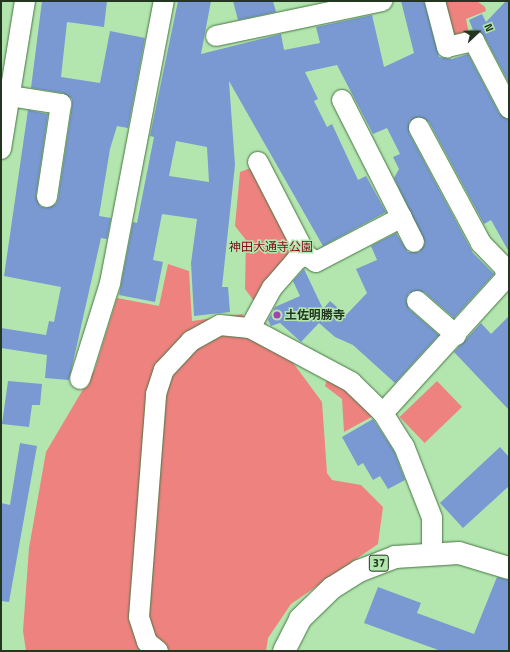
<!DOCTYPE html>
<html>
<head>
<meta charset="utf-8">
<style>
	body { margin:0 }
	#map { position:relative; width:510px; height:652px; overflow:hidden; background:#b3e6ae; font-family:"Titillium Web","Noto Sans JP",sans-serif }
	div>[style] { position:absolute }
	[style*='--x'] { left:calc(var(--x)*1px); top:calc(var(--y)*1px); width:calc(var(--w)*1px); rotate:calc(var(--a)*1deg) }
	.green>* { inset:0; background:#ed827f; transform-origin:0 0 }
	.building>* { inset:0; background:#7a98d2 }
	.roads { filter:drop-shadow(0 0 1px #467543) drop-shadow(0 0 1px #467543) }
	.minor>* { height:20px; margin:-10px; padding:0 10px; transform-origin:10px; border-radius:10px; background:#fff }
	.major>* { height:22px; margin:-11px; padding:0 11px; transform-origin:11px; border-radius:11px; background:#fff }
	.dots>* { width:11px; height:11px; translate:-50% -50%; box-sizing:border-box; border:2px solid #b3e6ae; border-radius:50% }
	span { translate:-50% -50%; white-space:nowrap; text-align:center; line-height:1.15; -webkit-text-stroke:3px #b3e6ae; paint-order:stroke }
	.shield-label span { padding:1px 3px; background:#b3e6ae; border:1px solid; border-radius:3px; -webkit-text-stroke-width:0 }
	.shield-label { font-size:11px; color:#223620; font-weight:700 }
	.park-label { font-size:12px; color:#83091b }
	.poi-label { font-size:12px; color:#223620; font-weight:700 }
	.left { translate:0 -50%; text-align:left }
	.frame { position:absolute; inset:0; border:2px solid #223620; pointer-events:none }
	.north { position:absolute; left:458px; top:12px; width:40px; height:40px; -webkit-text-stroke:3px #b3e6ae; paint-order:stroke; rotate:68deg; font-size:11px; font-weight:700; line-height:16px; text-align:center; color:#223620 }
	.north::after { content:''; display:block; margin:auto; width:14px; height:18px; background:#223620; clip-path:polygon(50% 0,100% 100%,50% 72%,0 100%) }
</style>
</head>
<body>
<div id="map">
	<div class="green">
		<i style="clip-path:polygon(439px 1px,477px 1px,485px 7px,486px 11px,466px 19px,470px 38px,450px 42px)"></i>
		<i style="clip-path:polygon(256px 166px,301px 253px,257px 305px,245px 289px,246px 240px,235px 226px,240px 172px)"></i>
		<i style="clip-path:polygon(168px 264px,189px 271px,192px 321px,243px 314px,242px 327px,291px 360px,322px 402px,327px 473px,332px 480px,361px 485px,383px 507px,378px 544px,291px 604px,268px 638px,266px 651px,26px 651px,23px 631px,29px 548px,46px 452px,95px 369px,117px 298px,159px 306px)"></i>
		<i style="clip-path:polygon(328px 376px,357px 393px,375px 415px,344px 432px,342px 399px,325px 386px)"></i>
		<i style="left:437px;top:381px;width:36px;height:52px;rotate:46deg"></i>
	</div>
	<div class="building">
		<i style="clip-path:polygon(42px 1px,107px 1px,104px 27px,67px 22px,61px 77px,100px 83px,110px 31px,145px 38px,128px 128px,117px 126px,110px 149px,99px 216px,111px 218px,107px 239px,101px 238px,69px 380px,45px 378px,47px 355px,1px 348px,1px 328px,46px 335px,49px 321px,54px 322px,61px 287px,4px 276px,28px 110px,48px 114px,36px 196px,40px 206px,46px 208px,56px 204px,58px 199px,72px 106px,72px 99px,63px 93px,31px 88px)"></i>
		<i style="clip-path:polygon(evenodd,178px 1px,211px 1px,201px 54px,281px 34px,284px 50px,320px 43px,316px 27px,372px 15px,384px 67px,414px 53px,401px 1px,424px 1px,439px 57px,452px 59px,468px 54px,499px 113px,509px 119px,509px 252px,491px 220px,484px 224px,429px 122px,419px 117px,409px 122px,409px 133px,473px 253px,494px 274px,454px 318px,424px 292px,409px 293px,406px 299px,409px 309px,439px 335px,395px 383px,353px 345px,335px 337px,319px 323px,301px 342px,280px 323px,271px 326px,268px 320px,275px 307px,300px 296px,293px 281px,304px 269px,323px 309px,330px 301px,346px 315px,367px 293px,356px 269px,377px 260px,371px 246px,396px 233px,408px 252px,419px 252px,425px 243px,394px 178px,399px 169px,393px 157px,400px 154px,387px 128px,373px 134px,337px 65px,305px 72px,318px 99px,314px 101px,327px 127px,332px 124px,358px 180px,366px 176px,386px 212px,323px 246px,229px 81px,235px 165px,222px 287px,228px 287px,230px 312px,194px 316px,191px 263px,197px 219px,162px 214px,153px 260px,163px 262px,155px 302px,119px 295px,133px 222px,137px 223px,154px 137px,150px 136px,178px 1px,176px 141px,207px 147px,209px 182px,169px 176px,176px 141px)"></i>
		<i style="clip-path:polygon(233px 1px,273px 1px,276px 12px,238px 20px)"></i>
		<i style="clip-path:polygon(506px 1px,509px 1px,509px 83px,484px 36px,473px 30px,469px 20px,482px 14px,486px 22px)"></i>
		<i style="clip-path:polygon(509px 316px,509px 410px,454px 352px,481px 323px,491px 334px)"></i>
		<i style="clip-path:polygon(8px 381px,42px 384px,40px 405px,32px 405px,29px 427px,2px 424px)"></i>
		<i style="clip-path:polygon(373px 419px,394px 451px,405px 480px,388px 489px,380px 476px,373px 480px,363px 463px,358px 466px,342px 437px)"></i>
		<i style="clip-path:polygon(20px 443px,37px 446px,9px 602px,1px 601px,1px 503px,10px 505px)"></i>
		<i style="clip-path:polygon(500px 447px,509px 457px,509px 486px,463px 528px,440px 503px)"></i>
		<i style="clip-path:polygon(497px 577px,509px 580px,509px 651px,441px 651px,364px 623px,378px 587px,421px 603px,417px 613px,474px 634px)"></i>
	</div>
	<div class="roads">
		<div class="minor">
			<i style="--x:435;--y:1;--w:48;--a:75.4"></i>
			<i style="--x:447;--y:47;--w:28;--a:-13"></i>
			<i style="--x:474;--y:41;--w:76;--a:62.4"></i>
			<i style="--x:216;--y:36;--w:170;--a:-11.9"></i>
			<i style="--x:10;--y:96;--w:52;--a:8.9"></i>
			<i style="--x:61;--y:104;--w:94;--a:98.6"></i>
			<i style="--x:342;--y:100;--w:159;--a:63.1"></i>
			<i style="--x:1;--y:149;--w:150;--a:-80.8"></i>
			<i style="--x:258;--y:162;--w:105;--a:62.7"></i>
			<i style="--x:306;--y:255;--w:12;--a:35"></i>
			<i style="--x:316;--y:262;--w:97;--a:-27.6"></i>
			<i style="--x:417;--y:301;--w:52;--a:41.1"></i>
			<i style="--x:250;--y:328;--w:46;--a:-61.2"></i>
			<i style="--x:272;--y:288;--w:37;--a:-49"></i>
			<i style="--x:296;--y:260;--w:11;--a:-27"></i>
			<i style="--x:80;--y:379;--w:101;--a:-72.6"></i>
			<i style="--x:110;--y:283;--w:287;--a:-79.2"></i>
			<i style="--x:383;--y:413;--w:183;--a:-47.7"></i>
			<i style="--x:506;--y:278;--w:10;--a:-96"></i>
			<i style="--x:505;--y:268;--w:35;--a:-134"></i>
			<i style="--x:481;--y:243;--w:131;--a:-118.3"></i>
			<i style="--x:158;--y:651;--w:14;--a:-141"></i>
			<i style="--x:147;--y:642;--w:26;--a:-108"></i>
			<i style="--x:139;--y:617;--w:224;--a:-85.6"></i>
			<i style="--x:156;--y:394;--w:25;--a:-72"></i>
			<i style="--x:164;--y:370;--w:40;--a:-47"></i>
			<i style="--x:191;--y:341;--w:33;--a:-29"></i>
			<i style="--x:220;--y:325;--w:30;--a:6"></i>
			<i style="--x:250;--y:328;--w:115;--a:28.1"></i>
			<i style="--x:351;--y:382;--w:45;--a:44.1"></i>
			<i style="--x:383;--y:413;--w:39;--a:58"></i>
			<i style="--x:404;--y:446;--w:77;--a:68.7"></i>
			<i style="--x:432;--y:518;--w:34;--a:90"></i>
		</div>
		<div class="major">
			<i style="--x:284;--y:651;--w:36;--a:-63"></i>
			<i style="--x:300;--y:619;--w:45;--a:-44.1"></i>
			<i style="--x:332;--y:588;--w:32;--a:-32"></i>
			<i style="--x:359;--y:571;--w:39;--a:-21"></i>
			<i style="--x:395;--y:557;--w:64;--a:-3.6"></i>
			<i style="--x:459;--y:553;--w:52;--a:16.7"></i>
		</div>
	</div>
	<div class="dots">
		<i style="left:277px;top:315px;background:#a144ae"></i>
	</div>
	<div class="shield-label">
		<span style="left:379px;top:563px">37</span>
	</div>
	<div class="park-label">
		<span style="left:271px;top:247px">神田大通寺公園</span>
	</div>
	<div class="poi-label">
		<span class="left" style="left:285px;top:315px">土佐明勝寺</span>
	</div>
	<div class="frame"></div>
	<div class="north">N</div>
</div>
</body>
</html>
